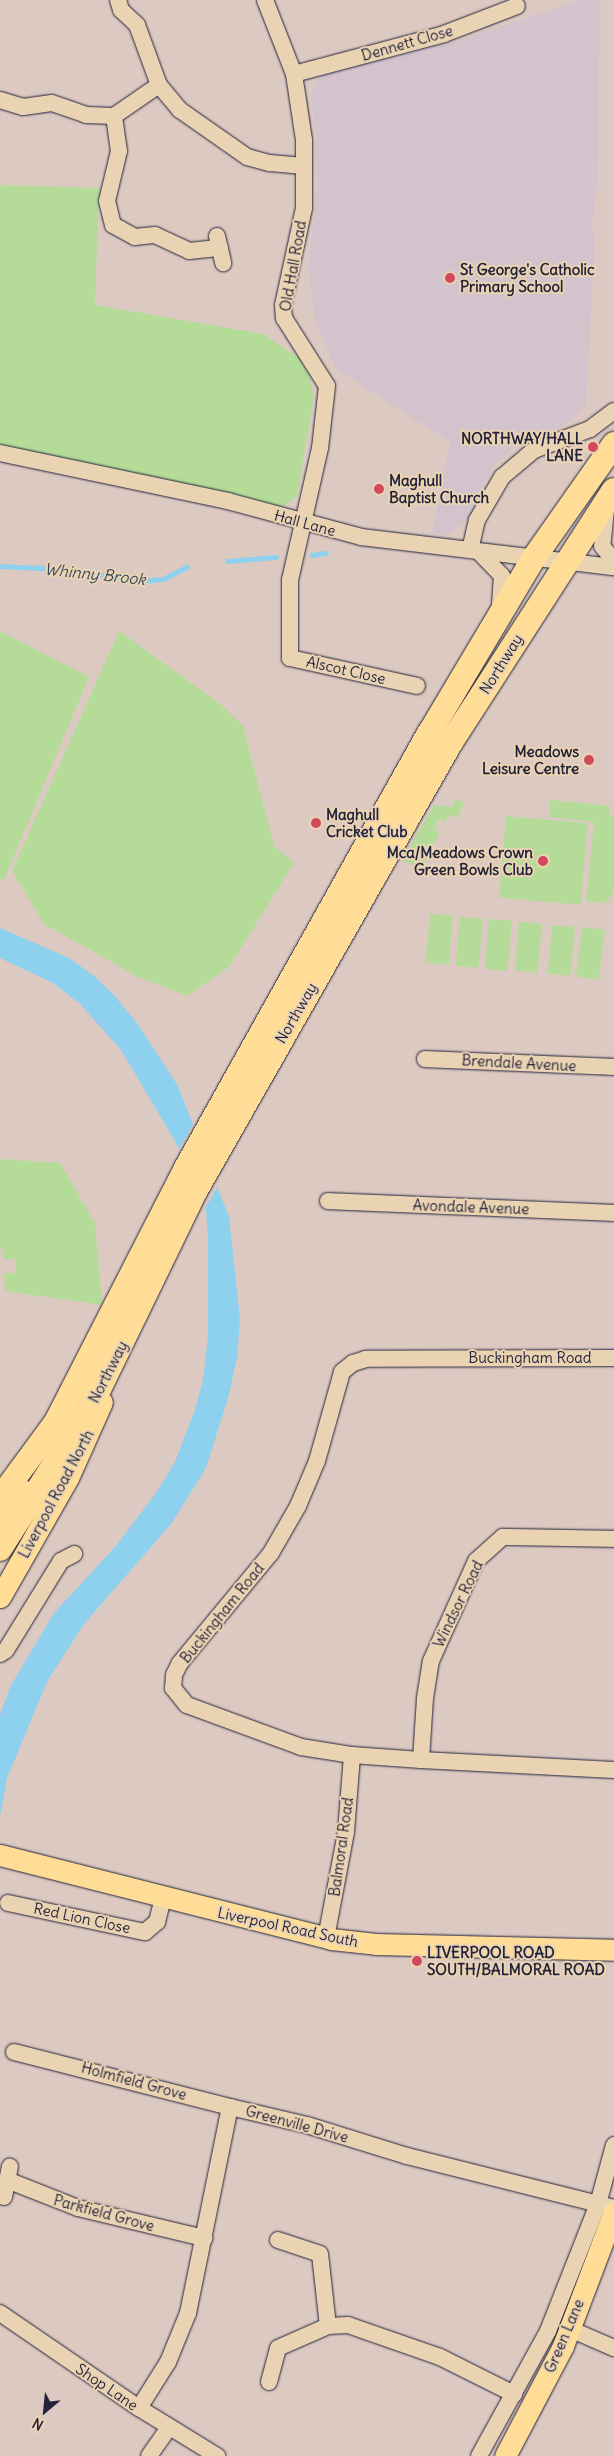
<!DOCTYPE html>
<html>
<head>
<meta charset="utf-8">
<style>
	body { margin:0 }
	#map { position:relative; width:614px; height:2456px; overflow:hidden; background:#dccac2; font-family:Delius,sans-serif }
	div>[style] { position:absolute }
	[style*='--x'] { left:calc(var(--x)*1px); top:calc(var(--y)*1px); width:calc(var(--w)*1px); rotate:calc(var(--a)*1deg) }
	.built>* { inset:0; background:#d2c3cd }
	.green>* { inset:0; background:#b4dc98; transform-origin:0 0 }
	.water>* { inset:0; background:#8dd1ef }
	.pier>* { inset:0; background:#dccac2 }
	.stream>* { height:4.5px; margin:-2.25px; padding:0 2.25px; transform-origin:2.25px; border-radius:2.25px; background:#8dd1ef }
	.roads { filter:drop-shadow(0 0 1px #22223b) drop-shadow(0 0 1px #22223b) }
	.minor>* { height:16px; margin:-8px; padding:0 8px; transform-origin:8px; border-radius:8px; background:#ead3b2 }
	.major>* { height:21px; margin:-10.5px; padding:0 10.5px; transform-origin:10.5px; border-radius:10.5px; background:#ffdd96 }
	.highway>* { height:24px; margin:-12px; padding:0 12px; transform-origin:12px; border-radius:12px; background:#ffdd96 }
	.dots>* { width:14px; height:14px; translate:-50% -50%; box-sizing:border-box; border:2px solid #ead3b2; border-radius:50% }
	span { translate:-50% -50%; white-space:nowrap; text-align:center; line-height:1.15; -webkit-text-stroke:4px #ead3b2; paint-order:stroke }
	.street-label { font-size:15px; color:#22223b }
	.poi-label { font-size:15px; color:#22223b; font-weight:700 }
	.left { translate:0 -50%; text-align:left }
	.right { translate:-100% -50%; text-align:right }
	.water-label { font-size:16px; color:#37455f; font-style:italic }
	.north { position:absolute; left:20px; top:2386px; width:50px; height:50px; -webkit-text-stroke:4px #ead3b2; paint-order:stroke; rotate:208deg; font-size:14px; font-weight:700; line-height:20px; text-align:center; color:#22223b }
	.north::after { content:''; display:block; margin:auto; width:18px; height:22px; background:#22223b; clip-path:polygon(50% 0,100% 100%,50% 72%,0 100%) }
</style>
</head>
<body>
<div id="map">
	<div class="built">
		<i style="clip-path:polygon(583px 0,600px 0,597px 187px,592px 226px,595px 238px,586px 405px,570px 422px,513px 448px,493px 467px,467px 521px,445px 535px,432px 534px,450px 442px,335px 368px,315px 319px,308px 267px,317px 190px,316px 134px,311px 95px,321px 74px,453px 42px)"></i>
	</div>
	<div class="green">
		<i style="clip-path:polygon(0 185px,99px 188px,95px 305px,263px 334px,306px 362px,314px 398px,297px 496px,282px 508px,0 445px)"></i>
		<i style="clip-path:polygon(0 631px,89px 677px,4px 880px,0 878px)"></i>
		<i style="clip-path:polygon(119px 631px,219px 703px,243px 726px,274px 846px,294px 863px,229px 967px,187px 996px,138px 977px,44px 924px,12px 871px)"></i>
		<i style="clip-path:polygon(455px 799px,464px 803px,458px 818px,449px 815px,445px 822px,439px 819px,434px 829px,440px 832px,421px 870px,402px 860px,434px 805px,452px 807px)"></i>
		<i style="clip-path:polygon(550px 800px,610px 806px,609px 816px,614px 816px,614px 892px,605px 903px,586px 901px,594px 822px,549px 817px)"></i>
		<i style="left:506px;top:816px;width:82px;height:82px;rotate:5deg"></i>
		<i style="left:430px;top:914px;width:23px;height:49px;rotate:5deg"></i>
		<i style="left:460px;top:917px;width:23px;height:49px;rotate:5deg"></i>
		<i style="left:489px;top:919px;width:23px;height:50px;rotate:5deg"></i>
		<i style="left:519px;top:922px;width:23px;height:49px;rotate:5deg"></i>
		<i style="left:552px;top:925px;width:23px;height:49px;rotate:5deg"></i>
		<i style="left:582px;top:927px;width:23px;height:50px;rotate:7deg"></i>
		<i style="clip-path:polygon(0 1159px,60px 1163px,95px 1223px,102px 1305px,5px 1291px,4px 1273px,16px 1273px,16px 1259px,4px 1259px,3px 1249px,0 1249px)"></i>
	</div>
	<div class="water">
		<i style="clip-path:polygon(0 928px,69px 958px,94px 976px,113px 994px,137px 1023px,178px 1086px,229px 1217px,240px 1319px,237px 1358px,228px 1398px,206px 1468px,171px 1524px,84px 1624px,48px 1680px,7px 1778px,0 1816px,0 1715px,10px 1687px,54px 1613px,116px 1546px,156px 1493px,175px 1462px,195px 1410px,203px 1380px,208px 1337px,208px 1238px,206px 1210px,175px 1141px,121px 1050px,80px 1004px,53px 983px,0 958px)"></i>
	</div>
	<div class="pier">
		<i style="clip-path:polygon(195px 1121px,220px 1183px,205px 1208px,178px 1151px)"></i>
	</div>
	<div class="stream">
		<i style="--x:312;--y:555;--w:14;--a:-8"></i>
		<i style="--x:227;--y:561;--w:49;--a:-4.7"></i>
		<i style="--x:0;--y:566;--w:60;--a:2.9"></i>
		<i style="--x:60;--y:569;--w:82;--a:8.4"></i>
		<i style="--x:141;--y:581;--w:22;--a:-5"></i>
		<i style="--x:163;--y:579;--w:27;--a:-27"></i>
	</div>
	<div class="roads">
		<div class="minor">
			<i style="--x:118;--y:0;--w:10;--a:73"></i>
			<i style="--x:121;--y:10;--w:22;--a:43"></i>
			<i style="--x:137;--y:25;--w:64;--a:69.9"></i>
			<i style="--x:159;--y:85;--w:33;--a:50"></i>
			<i style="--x:180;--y:110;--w:82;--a:35"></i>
			<i style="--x:247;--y:157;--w:24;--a:15"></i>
			<i style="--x:270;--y:163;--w:34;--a:5"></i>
			<i style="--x:265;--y:0;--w:79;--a:68.6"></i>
			<i style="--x:294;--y:74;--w:67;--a:81.4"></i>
			<i style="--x:304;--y:140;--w:68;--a:90"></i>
			<i style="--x:304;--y:208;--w:99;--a:102.2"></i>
			<i style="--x:283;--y:305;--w:13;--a:86"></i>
			<i style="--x:284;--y:318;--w:80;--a:57.7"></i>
			<i style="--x:327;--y:386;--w:62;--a:96.4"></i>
			<i style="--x:320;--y:448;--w:135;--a:102.8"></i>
			<i style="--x:290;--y:580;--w:78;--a:90"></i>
			<i style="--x:290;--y:658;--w:130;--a:12.4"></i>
			<i style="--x:294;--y:74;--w:155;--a:-14.9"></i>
			<i style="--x:444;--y:34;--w:78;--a:-21"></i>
			<i style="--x:0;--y:100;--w:24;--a:17"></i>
			<i style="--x:23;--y:107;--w:29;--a:-8"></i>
			<i style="--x:52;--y:103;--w:36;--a:19"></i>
			<i style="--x:86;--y:115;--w:28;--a:2"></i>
			<i style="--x:114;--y:116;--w:55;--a:-34.6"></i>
			<i style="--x:114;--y:116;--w:35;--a:82"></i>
			<i style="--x:119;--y:151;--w:51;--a:103.5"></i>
			<i style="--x:107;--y:201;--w:25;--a:76"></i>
			<i style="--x:113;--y:225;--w:25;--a:29"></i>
			<i style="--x:135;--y:237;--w:20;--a:-6"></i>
			<i style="--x:155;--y:235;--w:38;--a:25"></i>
			<i style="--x:189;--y:251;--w:31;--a:-6"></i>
			<i style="--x:217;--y:236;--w:28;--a:77"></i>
			<i style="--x:0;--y:453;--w:233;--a:11.9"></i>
			<i style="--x:228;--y:501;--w:138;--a:15.1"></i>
			<i style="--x:361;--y:537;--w:255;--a:6.8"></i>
			<i style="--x:606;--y:510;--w:36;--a:96"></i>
			<i style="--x:602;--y:546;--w:19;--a:51"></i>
			<i style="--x:470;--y:550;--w:31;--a:-77"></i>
			<i style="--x:477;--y:520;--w:50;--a:-59.8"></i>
			<i style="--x:502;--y:477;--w:42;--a:-40.2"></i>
			<i style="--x:534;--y:450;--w:60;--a:-20.6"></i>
			<i style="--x:590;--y:429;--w:30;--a:-37"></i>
			<i style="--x:479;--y:552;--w:33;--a:46"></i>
			<i style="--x:502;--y:576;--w:31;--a:94"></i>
			<i style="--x:425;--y:1059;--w:189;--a:2.4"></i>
			<i style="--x:328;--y:1201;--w:286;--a:2.4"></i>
			<i style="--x:614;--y:1358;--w:248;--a:179.8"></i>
			<i style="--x:366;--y:1359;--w:14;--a:163"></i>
			<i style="--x:353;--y:1363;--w:14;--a:141"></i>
			<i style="--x:342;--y:1372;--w:92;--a:105.7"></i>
			<i style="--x:317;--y:1461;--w:49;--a:112.9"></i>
			<i style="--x:298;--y:1506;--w:54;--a:119.9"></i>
			<i style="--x:271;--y:1553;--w:143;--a:129.6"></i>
			<i style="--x:180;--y:1663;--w:13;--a:117"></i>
			<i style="--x:174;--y:1675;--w:13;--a:94"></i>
			<i style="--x:173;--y:1688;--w:22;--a:51"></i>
			<i style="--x:187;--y:1705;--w:121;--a:20.2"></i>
			<i style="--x:301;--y:1747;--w:52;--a:8.9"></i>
			<i style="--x:352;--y:1755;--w:69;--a:4.1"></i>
			<i style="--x:421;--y:1760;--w:193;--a:3"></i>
			<i style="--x:0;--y:1654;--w:7;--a:-34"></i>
			<i style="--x:6;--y:1650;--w:105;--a:-58.3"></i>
			<i style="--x:61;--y:1561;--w:15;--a:-28"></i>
			<i style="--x:421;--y:1760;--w:62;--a:-86.3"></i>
			<i style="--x:425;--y:1698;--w:37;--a:-81"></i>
			<i style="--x:431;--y:1661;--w:110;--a:-65.8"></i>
			<i style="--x:476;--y:1561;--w:36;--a:-42"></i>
			<i style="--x:503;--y:1537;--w:111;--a:1"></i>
			<i style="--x:8;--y:1903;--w:140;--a:12"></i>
			<i style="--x:145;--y:1932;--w:16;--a:-40"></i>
			<i style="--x:157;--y:1922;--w:25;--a:-76"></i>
			<i style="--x:326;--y:1938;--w:108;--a:-79.3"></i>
			<i style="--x:346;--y:1832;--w:77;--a:-85.5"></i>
			<i style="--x:14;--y:2052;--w:223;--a:14.3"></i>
			<i style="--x:7;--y:2180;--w:76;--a:21.5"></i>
			<i style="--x:78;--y:2208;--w:130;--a:13.4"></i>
			<i style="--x:4;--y:2197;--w:31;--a:-79"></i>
			<i style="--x:278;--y:2240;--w:44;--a:18.4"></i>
			<i style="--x:320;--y:2254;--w:72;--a:83.7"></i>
			<i style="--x:0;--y:2313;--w:168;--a:34.4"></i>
			<i style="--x:139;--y:2408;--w:92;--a:31.6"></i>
			<i style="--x:570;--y:2329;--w:48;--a:23.4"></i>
			<i style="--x:269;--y:2382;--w:35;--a:-75"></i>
			<i style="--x:278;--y:2348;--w:55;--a:-23.7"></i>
			<i style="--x:328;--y:2326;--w:20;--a:-3"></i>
			<i style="--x:348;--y:2325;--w:97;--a:19.2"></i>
			<i style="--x:440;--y:2357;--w:83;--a:26.6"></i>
			<i style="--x:139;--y:2408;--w:54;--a:-57.8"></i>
			<i style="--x:168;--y:2362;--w:53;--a:-67.8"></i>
			<i style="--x:188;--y:2313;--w:210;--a:-78.5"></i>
			<i style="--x:230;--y:2107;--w:79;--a:13.2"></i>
			<i style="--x:307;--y:2125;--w:105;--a:17.2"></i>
			<i style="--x:407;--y:2156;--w:213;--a:14.1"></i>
			<i style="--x:149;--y:2456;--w:35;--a:-55"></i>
			<i style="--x:479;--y:2456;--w:143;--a:-61.1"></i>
			<i style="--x:548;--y:2331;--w:136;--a:-68.5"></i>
			<i style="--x:598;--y:2204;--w:61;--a:-74.8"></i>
		</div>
		<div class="major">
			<i style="--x:0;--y:1597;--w:137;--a:-60.3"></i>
			<i style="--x:68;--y:1478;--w:83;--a:-65.9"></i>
			<i style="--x:0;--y:1855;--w:341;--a:14.2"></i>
			<i style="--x:331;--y:1939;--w:45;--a:6.3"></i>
			<i style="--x:376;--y:1944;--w:238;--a:1.4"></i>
			<i style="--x:505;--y:2456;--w:124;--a:-62.2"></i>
			<i style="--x:563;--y:2346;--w:143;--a:-69.2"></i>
		</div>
		<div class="highway">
			<i style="--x:0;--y:1498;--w:94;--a:-53.6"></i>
			<i style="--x:56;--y:1422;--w:285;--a:-62.9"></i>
			<i style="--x:186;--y:1168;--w:500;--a:-60.8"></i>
			<i style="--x:430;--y:732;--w:201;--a:-59.2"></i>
			<i style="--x:533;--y:559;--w:141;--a:-54.8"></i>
			<i style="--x:0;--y:1516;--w:15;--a:-23"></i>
			<i style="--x:14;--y:1510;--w:21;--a:-53"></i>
			<i style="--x:0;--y:1549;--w:167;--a:-57.4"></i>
			<i style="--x:90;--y:1408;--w:242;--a:-64.1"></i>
			<i style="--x:196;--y:1190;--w:513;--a:-60.34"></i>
			<i style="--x:450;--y:744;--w:302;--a:-57.2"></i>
		</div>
	</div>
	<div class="dots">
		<i style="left:450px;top:278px;background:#d1495b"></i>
		<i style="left:593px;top:447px;background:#d1495b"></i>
		<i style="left:379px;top:489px;background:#d1495b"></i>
		<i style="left:589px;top:760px;background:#d1495b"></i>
		<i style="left:316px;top:823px;background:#d1495b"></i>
		<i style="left:543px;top:861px;background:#d1495b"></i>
		<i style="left:417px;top:1961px;background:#d1495b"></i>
	</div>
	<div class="street-label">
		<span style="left:407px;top:43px;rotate:-16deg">Dennett Close</span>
		<span style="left:293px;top:266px;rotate:-80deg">Old Hall Road</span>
		<span style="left:305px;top:523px;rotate:15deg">Hall Lane</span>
		<span style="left:501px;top:664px;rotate:-58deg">Northway</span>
		<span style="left:346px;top:670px;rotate:13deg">Alscot Close</span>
		<span style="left:296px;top:1013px;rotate:-60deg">Northway</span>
		<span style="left:519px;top:1063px;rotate:3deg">Brendale Avenue</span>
		<span style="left:471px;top:1207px;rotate:2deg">Avondale Avenue</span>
		<span style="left:530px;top:1358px">Buckingham Road</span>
		<span style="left:108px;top:1372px;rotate:-63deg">Northway</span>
		<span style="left:56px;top:1494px;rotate:-62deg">Liverpool Road North</span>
		<span style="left:458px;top:1604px;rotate:-64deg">Windsor Road</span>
		<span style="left:222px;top:1613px;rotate:-51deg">Buckingham Road</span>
		<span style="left:341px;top:1847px;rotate:-82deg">Balmoral Road</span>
		<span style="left:82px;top:1918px;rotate:12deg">Red Lion Close</span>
		<span style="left:288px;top:1927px;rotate:12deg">Liverpool Road South</span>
		<span style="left:134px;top:2081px;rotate:15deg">Holmfield Grove</span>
		<span style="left:297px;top:2124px;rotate:15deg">Greenville Drive</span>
		<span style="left:104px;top:2213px;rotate:15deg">Parkfield Grove</span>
		<span style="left:564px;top:2336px;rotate:-67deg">Green Lane</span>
		<span style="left:107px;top:2387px;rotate:34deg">Shop Lane</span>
	</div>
	<div class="poi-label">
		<span class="left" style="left:460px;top:278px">St George's Catholic<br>Primary School</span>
		<span class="right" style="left:583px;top:447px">NORTHWAY/HALL<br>LANE</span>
		<span class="left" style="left:389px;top:489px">Maghull<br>Baptist Church</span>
		<span class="right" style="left:579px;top:760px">Meadows<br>Leisure Centre</span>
		<span class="left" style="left:326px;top:823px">Maghull<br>Cricket Club</span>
		<span class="right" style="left:533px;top:861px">Mca/Meadows Crown<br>Green Bowls Club</span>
		<span class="left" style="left:427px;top:1961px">LIVERPOOL ROAD<br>SOUTH/BALMORAL ROAD</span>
	</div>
	<div class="water-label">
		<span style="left:95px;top:574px;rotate:6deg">Whinny Brook</span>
	</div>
	<div class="north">N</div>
</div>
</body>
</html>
